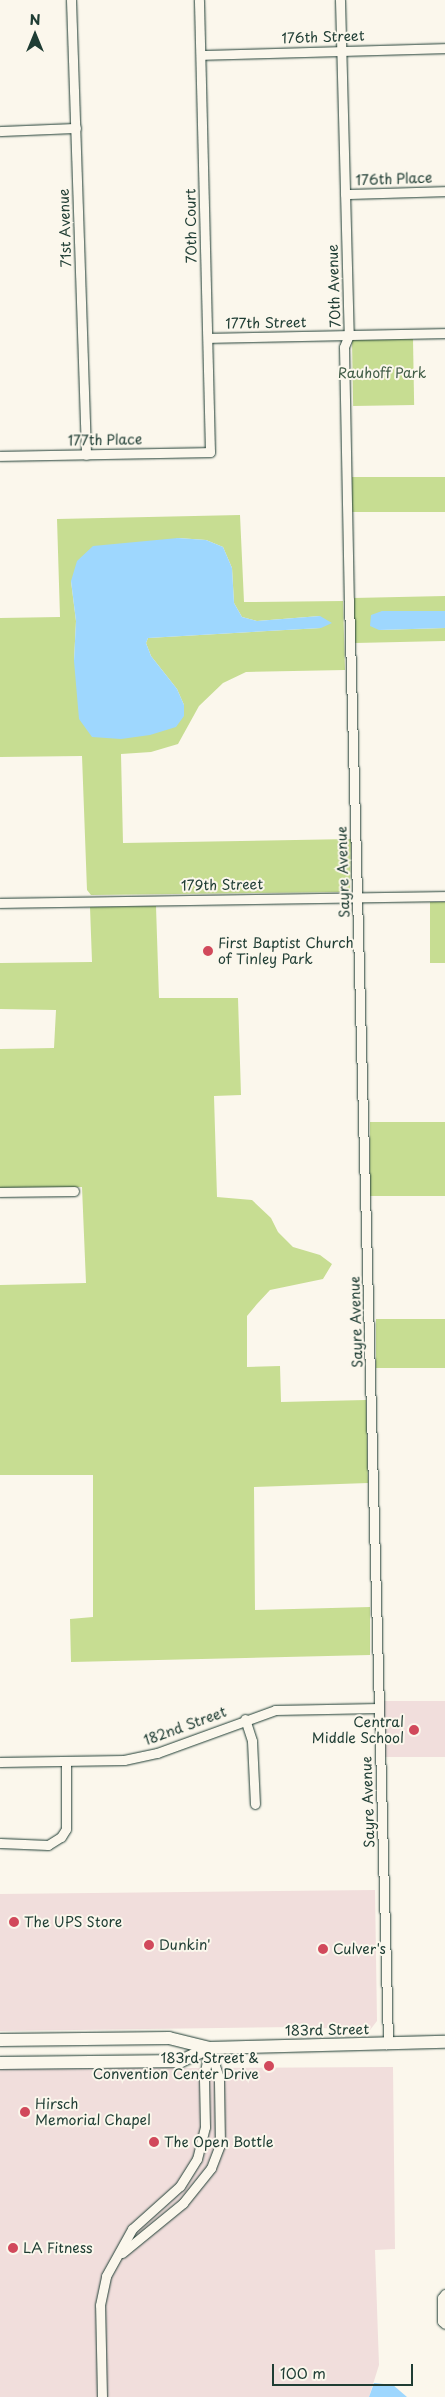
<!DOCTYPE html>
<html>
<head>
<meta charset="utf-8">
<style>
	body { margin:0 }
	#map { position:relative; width:445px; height:2397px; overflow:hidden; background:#fbf7ec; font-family:"Playpen Sans",sans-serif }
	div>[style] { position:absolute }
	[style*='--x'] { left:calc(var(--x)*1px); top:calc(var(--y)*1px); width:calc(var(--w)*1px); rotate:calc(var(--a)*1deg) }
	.built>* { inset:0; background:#f1dedc; transform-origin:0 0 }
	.green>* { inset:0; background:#c7dd92; transform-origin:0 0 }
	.water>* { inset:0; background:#9ed7fe }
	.roads { filter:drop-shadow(0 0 1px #1f3d34) drop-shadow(0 0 1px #1f3d34) }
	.street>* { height:9px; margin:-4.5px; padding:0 4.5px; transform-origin:4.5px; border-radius:4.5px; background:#fbf7ec }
	.secondary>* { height:12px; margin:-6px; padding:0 6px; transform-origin:6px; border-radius:6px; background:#fbf7ec }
	.dots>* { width:14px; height:14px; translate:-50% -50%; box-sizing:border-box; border:2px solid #fbf7ec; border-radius:50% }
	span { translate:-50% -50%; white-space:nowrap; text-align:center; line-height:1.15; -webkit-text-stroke:4px #fbf7ec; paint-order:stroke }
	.street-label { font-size:14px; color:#1f3d34 }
	.park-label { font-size:14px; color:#415d47 }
	.poi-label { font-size:14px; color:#1f3d34 }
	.left { translate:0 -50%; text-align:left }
	.right { translate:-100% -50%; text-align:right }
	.north { position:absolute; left:10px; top:10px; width:50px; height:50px; -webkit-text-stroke:4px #fbf7ec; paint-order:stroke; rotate:0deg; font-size:14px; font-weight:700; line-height:20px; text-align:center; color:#1f3d34 }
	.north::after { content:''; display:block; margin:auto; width:18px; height:22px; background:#1f3d34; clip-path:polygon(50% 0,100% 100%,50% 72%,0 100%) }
	.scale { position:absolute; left:272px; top:2364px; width:141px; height:22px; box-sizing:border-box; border:2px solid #1f3d34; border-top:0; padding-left:6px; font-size:15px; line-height:18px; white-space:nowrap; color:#1f3d34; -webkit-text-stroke:4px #fbf7ec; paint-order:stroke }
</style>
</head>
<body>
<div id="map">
	<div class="built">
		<i style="left:445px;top:1701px;width:56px;height:63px;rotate:90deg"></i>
		<i style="clip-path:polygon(375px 1890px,377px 2021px,370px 2030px,297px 2027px,0 2031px,0 1894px)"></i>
		<i style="clip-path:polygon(393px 2067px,395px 2249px,375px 2250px,379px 2365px,369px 2397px,0 2397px,0 2069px)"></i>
	</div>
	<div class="green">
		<i style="left:413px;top:339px;width:66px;height:61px;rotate:89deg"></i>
		<i style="left:445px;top:477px;width:35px;height:93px;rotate:90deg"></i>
		<i style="clip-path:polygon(evenodd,240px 515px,244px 602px,343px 601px,345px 670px,246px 672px,223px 683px,199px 706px,178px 744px,151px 752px,121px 754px,123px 843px,351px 839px,350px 892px,91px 895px,87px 890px,82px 756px,0 757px,0 618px,60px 617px,57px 519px,240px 515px,178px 538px,206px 540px,223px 547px,232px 568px,234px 603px,242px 617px,257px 621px,320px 616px,321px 628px,148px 638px,146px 643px,151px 656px,177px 689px,184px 705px,74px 661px,76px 621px,71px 581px,178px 538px)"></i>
		<i style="clip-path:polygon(445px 596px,445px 611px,382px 611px,379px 630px,445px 628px,445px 641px,355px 643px,353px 598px)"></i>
		<i style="left:430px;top:902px;width:15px;height:61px"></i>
		<i style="clip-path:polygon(156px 906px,159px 998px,238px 998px,241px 1095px,214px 1096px,217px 1197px,252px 1200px,271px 1218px,278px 1232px,293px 1247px,320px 1255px,332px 1264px,323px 1279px,270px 1290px,257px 1304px,247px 1316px,247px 1367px,280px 1366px,281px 1402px,366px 1400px,368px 1483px,254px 1487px,255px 1610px,370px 1607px,370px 1655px,71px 1662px,70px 1619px,93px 1617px,93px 1475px,0 1475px,0 1285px,86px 1283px,82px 1187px,0 1189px,0 1049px,54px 1048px,56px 1010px,0 1009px,0 963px,92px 962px,90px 907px)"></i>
		<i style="left:445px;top:1122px;width:74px;height:75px;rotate:90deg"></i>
		<i style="left:445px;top:1319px;width:49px;height:69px;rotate:90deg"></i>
	</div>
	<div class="water">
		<i style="clip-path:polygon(178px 538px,206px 540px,223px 547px,232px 568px,234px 603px,242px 617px,257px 621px,320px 616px,332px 623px,321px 628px,148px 638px,146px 643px,151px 656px,177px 689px,184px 705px,184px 716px,176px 727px,150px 735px,121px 739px,92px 737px,79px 719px,74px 661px,76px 621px,71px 581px,77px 561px,93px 546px)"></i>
		<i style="clip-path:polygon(382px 611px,445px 611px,445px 628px,379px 630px,370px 626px,371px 615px)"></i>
		<i style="clip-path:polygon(374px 2383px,393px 2385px,407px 2397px,369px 2397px)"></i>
	</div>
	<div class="roads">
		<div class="street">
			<i style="--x:71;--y:0;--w:455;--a:88.1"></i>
			<i style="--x:340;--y:0;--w:335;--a:88.5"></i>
			<i style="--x:349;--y:335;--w:13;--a:113"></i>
			<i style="--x:344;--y:347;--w:253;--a:88.9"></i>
			<i style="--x:349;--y:600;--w:1445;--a:88.45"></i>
			<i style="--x:201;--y:55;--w:244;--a:-1.6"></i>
			<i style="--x:0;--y:131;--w:76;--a:-2.3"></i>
			<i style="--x:345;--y:194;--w:100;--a:-1.7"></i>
			<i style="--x:208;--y:338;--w:237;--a:-1.2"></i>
			<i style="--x:0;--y:456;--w:210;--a:-1.1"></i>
			<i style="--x:210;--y:452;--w:452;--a:-91.4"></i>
			<i style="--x:0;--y:903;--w:445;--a:-0.9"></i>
			<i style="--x:0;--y:1192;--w:74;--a:-0.8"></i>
			<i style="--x:245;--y:1719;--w:23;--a:72"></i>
			<i style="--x:252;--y:1741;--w:63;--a:87.3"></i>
			<i style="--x:0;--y:1762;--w:124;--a:-0.9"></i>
			<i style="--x:124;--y:1760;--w:34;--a:-12"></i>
			<i style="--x:157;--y:1753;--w:126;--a:-20"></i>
			<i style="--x:275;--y:1710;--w:104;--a:-1.1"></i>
			<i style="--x:0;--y:1843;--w:48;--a:2.4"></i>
			<i style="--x:48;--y:1845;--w:15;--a:-32"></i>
			<i style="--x:61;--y:1837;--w:9;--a:-58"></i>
			<i style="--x:66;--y:1829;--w:68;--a:-90"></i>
			<i style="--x:122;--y:2253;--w:79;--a:-39.3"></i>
			<i style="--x:183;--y:2203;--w:45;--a:-51.3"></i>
			<i style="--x:211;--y:2168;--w:25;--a:-69"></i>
			<i style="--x:220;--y:2145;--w:67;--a:-90.9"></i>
			<i style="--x:219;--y:2078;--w:28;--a:-108"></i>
			<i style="--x:445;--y:2294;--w:5;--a:127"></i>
			<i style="--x:442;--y:2298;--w:23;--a:90"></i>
			<i style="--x:442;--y:2321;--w:4;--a:45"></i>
			<i style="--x:102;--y:2397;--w:92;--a:-91.2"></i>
			<i style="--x:100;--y:2305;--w:30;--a:-78"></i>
			<i style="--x:106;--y:2276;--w:54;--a:-61"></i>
			<i style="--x:132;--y:2229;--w:64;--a:-41.9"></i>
			<i style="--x:180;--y:2186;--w:32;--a:-58"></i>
			<i style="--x:197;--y:2159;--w:33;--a:-76"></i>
			<i style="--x:205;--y:2127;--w:48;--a:-91.2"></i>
			<i style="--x:204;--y:2079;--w:31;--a:-81"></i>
		</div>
		<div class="secondary">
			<i style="--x:0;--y:2040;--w:169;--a:-0.7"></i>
			<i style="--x:169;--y:2038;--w:41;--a:14"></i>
			<i style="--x:209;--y:2048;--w:236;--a:-1.5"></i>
			<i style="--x:0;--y:2063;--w:181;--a:-0.6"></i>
			<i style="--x:181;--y:2061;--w:31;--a:-25"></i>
		</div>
	</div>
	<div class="dots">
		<i style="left:208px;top:951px;background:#d1495b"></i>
		<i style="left:414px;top:1730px;background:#d1495b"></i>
		<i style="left:14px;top:1922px;background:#d1495b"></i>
		<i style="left:149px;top:1945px;background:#d1495b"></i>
		<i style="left:323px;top:1949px;background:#d1495b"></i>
		<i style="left:269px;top:2066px;background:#d1495b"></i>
		<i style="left:25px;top:2112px;background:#d1495b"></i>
		<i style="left:154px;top:2142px;background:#d1495b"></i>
		<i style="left:13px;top:2248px;background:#d1495b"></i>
	</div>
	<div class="street-label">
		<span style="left:323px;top:37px;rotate:-2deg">176th Street</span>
		<span style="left:394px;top:179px;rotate:-2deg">176th Place</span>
		<span style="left:191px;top:226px;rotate:-91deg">70th Court</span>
		<span style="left:65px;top:228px;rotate:-92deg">71st Avenue</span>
		<span style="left:334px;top:286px;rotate:-92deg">70th Avenue</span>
		<span style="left:266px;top:323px;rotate:-1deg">177th Street</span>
		<span style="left:105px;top:440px;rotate:-1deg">177th Place</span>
		<span style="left:343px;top:872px;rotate:-92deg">Sayre Avenue</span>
		<span style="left:222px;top:885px;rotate:-1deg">179th Street</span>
		<span style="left:356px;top:1322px;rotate:-92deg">Sayre Avenue</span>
		<span style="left:185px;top:1726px;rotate:-20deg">182nd Street</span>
		<span style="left:368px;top:1802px;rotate:-92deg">Sayre Avenue</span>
		<span style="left:327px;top:2030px;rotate:-1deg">183rd Street</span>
	</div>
	<div class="park-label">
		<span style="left:382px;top:373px">Rauhoff Park</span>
	</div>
	<div class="poi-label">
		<span class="left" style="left:218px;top:951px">First Baptist Church<br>of Tinley Park</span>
		<span class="right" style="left:404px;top:1730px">Central<br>Middle School</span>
		<span class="left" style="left:24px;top:1922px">The UPS Store</span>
		<span class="left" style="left:159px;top:1945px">Dunkin'</span>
		<span class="left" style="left:333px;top:1949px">Culver's</span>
		<span class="right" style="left:259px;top:2066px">183rd Street &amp;<br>Convention Center Drive</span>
		<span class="left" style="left:35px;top:2112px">Hirsch<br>Memorial Chapel</span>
		<span class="left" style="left:164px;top:2142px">The Open Bottle</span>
		<span class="left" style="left:23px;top:2248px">LA Fitness</span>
	</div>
	<div class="north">N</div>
	<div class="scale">100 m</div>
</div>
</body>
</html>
